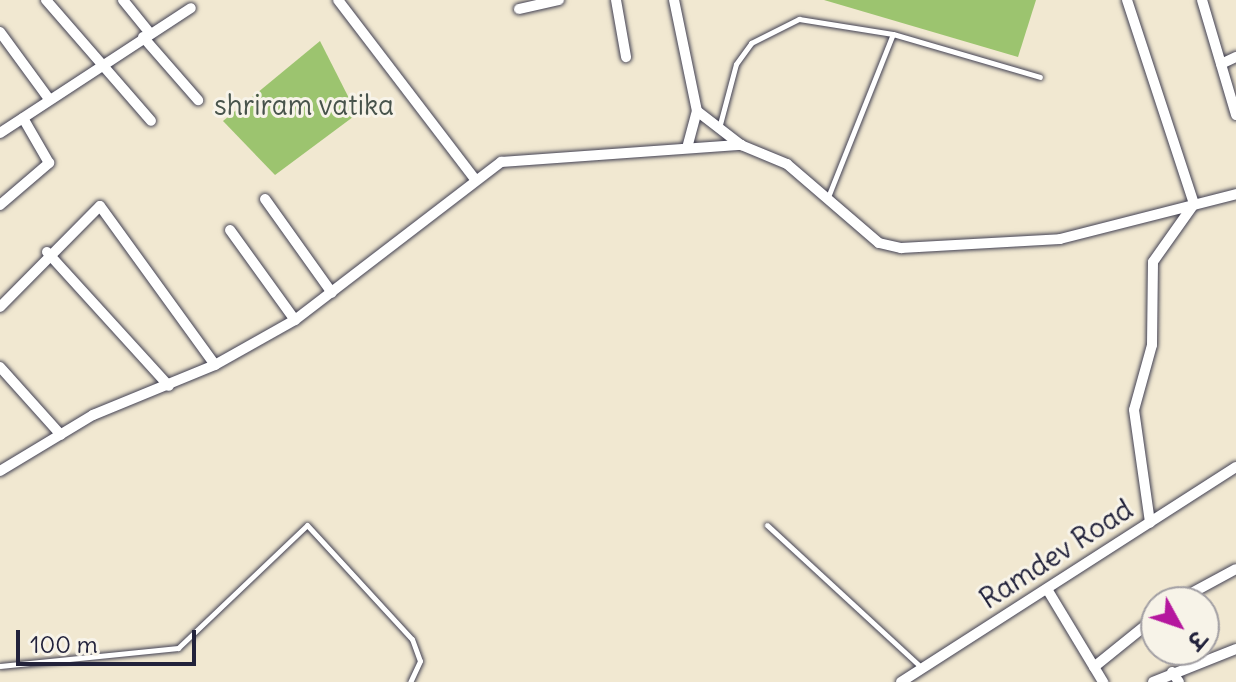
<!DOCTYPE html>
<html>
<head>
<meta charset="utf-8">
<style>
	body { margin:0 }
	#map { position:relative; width:1236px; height:682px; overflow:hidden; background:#f1e8d1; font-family:Delius,"Playpen Sans Deva",sans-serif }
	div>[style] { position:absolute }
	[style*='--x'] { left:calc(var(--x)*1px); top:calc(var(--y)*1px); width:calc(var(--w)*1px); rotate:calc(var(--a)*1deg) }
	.green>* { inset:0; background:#9cc46f }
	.roads { filter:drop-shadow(0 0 2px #414052) drop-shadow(0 0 2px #414052) }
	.service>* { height:5px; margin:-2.5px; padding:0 2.5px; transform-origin:2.5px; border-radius:2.5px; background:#fff }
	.minor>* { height:10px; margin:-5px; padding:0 5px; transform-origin:5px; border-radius:5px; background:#fff }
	span { translate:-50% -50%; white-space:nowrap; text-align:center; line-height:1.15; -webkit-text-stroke:6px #f7f3e8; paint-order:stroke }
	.park-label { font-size:28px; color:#47534b }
	.street-label { font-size:28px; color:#22223b }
	.north { position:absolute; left:1140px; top:586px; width:80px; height:80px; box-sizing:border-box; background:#f7f3e8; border:2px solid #a29fa3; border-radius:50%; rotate:130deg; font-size:22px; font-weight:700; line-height:32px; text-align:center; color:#22223b }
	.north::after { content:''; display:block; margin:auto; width:28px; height:36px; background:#b5179e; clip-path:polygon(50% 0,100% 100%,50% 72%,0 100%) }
	.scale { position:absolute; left:16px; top:630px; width:180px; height:36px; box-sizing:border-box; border:4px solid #22223b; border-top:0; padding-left:10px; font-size:24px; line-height:28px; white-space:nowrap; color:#22223b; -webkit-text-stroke:6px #f7f3e8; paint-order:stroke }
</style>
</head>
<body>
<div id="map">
	<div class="green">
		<i style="clip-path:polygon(824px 0,1036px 0,1018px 57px)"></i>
		<i style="clip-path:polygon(320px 41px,357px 114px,275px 175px,223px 121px)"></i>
	</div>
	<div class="roads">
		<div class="service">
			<i style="--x:719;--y:128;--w:66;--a:-75.1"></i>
			<i style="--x:736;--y:64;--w:26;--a:-54"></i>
			<i style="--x:751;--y:43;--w:54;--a:-26.6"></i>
			<i style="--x:799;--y:19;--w:95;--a:9.1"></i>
			<i style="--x:893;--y:34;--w:153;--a:16.3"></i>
			<i style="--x:828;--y:197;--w:175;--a:-68.3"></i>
			<i style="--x:767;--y:525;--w:211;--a:42.7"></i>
			<i style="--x:0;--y:666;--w:179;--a:-5.8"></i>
			<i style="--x:178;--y:648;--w:178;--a:-43.6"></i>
			<i style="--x:307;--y:525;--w:155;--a:47.4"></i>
			<i style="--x:412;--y:639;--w:23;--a:70"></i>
			<i style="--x:420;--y:661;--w:23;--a:115"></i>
		</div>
		<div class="minor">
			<i style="--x:46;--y:0;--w:160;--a:49"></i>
			<i style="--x:123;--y:0;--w:41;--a:50.9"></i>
			<i style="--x:338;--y:0;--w:224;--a:52.6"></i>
			<i style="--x:616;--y:0;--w:58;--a:80"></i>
			<i style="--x:674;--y:0;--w:113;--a:78.3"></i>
			<i style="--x:697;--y:111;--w:56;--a:37.7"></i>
			<i style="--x:1127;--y:0;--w:215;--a:71.8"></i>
			<i style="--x:1194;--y:204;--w:71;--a:125.3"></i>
			<i style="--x:1153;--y:262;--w:83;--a:90.7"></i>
			<i style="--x:1152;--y:345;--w:67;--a:105.5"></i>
			<i style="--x:1134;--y:410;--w:114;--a:81.9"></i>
			<i style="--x:1202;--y:0;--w:120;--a:73.5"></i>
			<i style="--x:519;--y:9;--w:41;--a:-12.7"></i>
			<i style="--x:0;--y:32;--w:83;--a:53.8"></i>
			<i style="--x:143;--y:37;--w:84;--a:48.9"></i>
			<i style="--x:1221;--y:64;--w:17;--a:-25"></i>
			<i style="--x:0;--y:133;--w:228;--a:-33.2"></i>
			<i style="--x:687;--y:148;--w:38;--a:-75"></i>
			<i style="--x:265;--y:199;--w:115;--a:54.5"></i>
			<i style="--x:0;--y:205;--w:65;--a:-40.6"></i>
			<i style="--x:49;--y:163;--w:52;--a:-120"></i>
			<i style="--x:230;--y:230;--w:111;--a:54.2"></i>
			<i style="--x:47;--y:252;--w:181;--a:47.7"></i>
			<i style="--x:0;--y:307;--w:142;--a:-45.3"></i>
			<i style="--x:100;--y:206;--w:196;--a:54.1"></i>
			<i style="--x:0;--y:367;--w:91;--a:48.1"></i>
			<i style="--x:0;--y:471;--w:109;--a:-31.1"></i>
			<i style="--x:93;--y:415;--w:132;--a:-22.3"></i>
			<i style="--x:215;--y:365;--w:92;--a:-29.4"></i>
			<i style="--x:295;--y:320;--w:260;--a:-37.5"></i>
			<i style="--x:501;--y:162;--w:241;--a:-4.1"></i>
			<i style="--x:741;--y:145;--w:50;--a:22.4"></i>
			<i style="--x:787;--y:164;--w:121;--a:40.7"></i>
			<i style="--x:879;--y:243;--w:23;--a:13"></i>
			<i style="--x:901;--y:248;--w:159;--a:-3.2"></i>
			<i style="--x:1060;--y:239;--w:182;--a:-14.3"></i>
			<i style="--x:1047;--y:589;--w:109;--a:58.9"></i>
			<i style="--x:1175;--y:602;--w:69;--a:-28.4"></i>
			<i style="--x:1094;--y:667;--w:80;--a:-38.9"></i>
			<i style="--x:1172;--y:672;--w:12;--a:55"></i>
			<i style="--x:901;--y:682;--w:398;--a:-32.7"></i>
			<i style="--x:1153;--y:682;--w:89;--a:-21.7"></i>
		</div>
	</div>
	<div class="park-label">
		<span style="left:304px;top:105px">shriram vatika</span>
	</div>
	<div class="street-label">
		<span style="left:1056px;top:554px;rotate:-33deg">Ramdev Road</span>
	</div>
	<div class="north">उ</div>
	<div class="scale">100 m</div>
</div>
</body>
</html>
